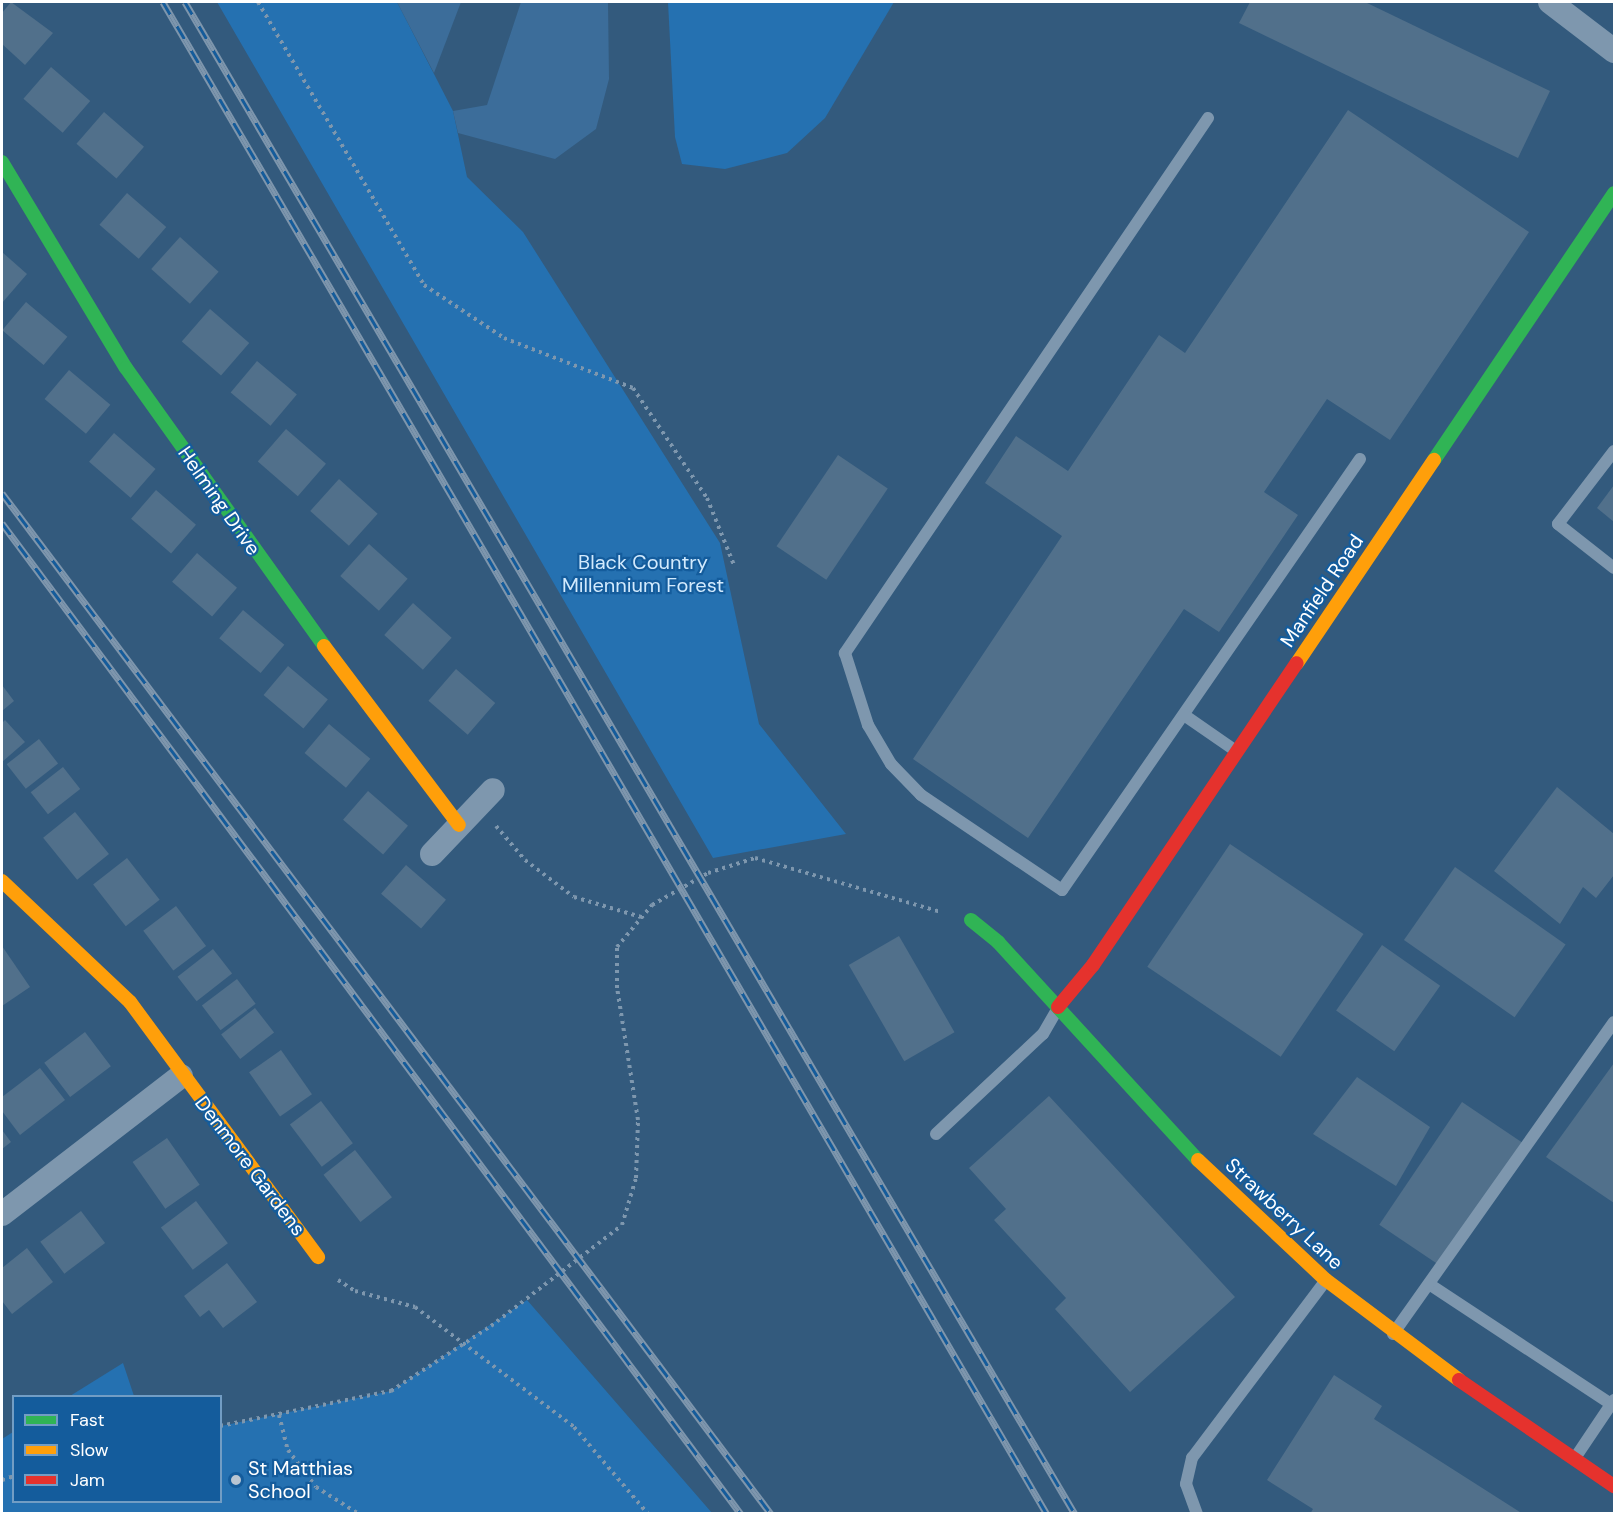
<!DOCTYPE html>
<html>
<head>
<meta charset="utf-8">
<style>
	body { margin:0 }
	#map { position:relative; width:1616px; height:1515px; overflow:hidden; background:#335a7d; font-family:"DM Sans",sans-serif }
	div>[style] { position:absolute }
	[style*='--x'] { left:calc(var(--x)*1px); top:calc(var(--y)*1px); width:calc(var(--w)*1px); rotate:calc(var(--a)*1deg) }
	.green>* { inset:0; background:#2571b1 }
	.water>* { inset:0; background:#3c6d9a }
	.building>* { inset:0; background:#51708b; transform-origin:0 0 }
	.path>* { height:4px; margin-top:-2px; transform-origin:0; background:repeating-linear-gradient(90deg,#7e97ae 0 3px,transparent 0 7.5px) }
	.lane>* { height:12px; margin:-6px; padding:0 6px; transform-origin:6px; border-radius:6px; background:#7e97ae }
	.street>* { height:24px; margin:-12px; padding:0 12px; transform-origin:12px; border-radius:12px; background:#7e97ae }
	.fast>* { height:14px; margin:-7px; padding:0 7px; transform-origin:7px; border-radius:7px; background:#30b455 }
	.slow>* { height:14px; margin:-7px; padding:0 7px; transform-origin:7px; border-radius:7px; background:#ff9f0a }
	.jam>* { height:14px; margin:-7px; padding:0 7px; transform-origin:7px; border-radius:7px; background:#e5322d }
	.rail>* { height:7px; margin-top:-3.5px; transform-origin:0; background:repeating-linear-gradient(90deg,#145c9c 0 14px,#7e96ad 0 28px); box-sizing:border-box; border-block:2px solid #7e96ad }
	.dots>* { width:16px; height:16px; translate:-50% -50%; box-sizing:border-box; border:3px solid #145c9c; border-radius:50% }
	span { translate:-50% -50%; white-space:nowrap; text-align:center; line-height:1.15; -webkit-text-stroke:4.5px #145c9c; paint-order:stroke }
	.street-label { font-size:20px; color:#fff }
	.park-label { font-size:20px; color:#d2eafd }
	.poi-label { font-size:20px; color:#fff }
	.left { translate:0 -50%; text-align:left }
	.frame { position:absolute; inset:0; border:3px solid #fff; pointer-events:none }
	.legend { position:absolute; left:12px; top:1395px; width:210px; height:108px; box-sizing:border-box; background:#145c9c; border:2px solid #729dc4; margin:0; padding:8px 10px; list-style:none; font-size:18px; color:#fff }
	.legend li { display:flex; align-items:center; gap:12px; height:30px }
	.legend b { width:30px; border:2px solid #729dc4 }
</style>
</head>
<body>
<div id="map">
	<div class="green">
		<i style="clip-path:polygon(217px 2px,397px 2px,453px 111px,467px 177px,523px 232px,720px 543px,759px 724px,846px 834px,713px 858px)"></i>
		<i style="clip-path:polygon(668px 2px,894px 2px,825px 118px,787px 153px,725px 169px,682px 164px,675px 137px)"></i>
		<i style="clip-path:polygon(527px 1300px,712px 1513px,2px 1513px,2px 1439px,13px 1432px,14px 1502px,220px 1502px,221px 1426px,391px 1391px)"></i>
		<i style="clip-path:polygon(123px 1363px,134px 1396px,70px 1396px)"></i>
	</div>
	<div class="water">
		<i style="clip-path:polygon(397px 2px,461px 2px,434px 73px)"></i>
		<i style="clip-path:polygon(521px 2px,608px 2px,609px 79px,596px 129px,555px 159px,458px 133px,453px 111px,487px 105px)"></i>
	</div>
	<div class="building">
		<i style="clip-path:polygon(11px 2px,53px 33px,25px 65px,2px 44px,2px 13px)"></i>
		<i style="clip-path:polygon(1250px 2px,1365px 2px,1550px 91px,1518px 158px,1239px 23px)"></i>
		<i style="left:51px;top:67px;width:52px;height:42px;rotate:41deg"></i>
		<i style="clip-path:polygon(1348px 110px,1529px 232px,1390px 440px,1327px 399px,1264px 492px,1298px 515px,1219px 632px,1184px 609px,1028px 838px,913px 759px,1062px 536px,985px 483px,1016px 436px,1068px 471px,1159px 335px,1185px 353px)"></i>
		<i style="left:104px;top:112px;width:53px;height:42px;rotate:41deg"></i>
		<i style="left:127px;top:193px;width:52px;height:42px;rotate:41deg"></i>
		<i style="left:180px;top:237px;width:52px;height:43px;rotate:42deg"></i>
		<i style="clip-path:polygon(2px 252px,27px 274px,2px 303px)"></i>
		<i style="left:26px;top:302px;width:54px;height:37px;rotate:40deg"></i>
		<i style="left:210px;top:309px;width:52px;height:43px;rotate:41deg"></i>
		<i style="left:257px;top:361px;width:52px;height:41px;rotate:40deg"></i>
		<i style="left:69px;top:370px;width:54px;height:38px;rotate:40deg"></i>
		<i style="left:286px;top:429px;width:53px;height:43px;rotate:41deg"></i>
		<i style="left:114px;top:433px;width:55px;height:38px;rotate:41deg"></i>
		<i style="left:838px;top:455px;width:60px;height:110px;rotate:34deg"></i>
		<i style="left:339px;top:479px;width:52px;height:43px;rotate:42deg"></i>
		<i style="clip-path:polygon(1614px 485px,1614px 522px,1597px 508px)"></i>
		<i style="left:156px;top:490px;width:53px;height:38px;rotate:41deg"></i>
		<i style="left:369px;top:544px;width:52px;height:43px;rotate:42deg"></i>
		<i style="left:197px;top:553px;width:53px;height:38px;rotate:41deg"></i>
		<i style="left:413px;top:603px;width:52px;height:43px;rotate:42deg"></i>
		<i style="left:243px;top:610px;width:54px;height:37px;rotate:40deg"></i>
		<i style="left:288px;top:666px;width:52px;height:38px;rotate:40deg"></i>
		<i style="left:456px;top:669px;width:52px;height:42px;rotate:41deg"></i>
		<i style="clip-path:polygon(2px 685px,14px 701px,2px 711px)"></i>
		<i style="clip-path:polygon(5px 720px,25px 742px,2px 762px,2px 723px)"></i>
		<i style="left:329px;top:724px;width:54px;height:38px;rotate:40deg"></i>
		<i style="left:39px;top:739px;width:31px;height:41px;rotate:52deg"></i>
		<i style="left:63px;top:767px;width:28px;height:41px;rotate:52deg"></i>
		<i style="clip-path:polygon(1557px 787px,1614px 834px,1614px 875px,1596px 898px,1583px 887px,1560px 924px,1494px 871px)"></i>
		<i style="left:368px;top:791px;width:53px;height:38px;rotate:41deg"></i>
		<i style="left:75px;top:812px;width:54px;height:41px;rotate:51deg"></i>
		<i style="left:1230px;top:844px;width:161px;height:148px;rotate:34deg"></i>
		<i style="left:127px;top:858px;width:53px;height:43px;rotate:52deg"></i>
		<i style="left:406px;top:865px;width:53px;height:38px;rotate:41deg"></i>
		<i style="left:1455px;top:867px;width:135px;height:89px;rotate:35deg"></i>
		<i style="left:176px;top:906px;width:50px;height:41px;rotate:53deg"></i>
		<i style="left:899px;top:936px;width:111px;height:58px;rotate:60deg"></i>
		<i style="left:1382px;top:945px;width:71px;height:80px;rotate:35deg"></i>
		<i style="clip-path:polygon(2px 946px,30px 987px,2px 1006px)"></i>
		<i style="left:213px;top:949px;width:31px;height:45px;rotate:52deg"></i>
		<i style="left:237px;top:979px;width:31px;height:44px;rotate:53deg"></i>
		<i style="left:255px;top:1008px;width:31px;height:43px;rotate:52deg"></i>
		<i style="left:85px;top:1032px;width:43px;height:51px;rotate:53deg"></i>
		<i style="left:281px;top:1050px;width:54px;height:39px;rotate:55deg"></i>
		<i style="clip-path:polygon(1614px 1063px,1614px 1203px,1546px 1157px)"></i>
		<i style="clip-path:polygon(40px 1068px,65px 1100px,20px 1135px,2px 1111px,2px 1097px)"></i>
		<i style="clip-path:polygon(1357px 1077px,1430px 1127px,1396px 1186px,1313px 1134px)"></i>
		<i style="clip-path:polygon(1049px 1096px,1235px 1297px,1130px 1392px,1055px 1309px,1066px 1298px,994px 1220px,1006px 1209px,969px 1168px)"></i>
		<i style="left:321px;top:1101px;width:53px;height:39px;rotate:53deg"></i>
		<i style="left:1462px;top:1102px;width:73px;height:148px;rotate:34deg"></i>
		<i style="clip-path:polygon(2px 1130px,11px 1142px,2px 1149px)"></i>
		<i style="left:167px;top:1138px;width:57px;height:42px;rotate:55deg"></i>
		<i style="left:355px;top:1150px;width:60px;height:40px;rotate:52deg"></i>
		<i style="left:196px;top:1201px;width:53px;height:44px;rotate:53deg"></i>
		<i style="left:81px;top:1211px;width:40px;height:51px;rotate:53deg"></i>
		<i style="clip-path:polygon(27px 1248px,53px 1282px,12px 1314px,2px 1301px,2px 1268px)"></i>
		<i style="clip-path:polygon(227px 1263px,257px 1302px,223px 1328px,209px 1310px,200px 1317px,184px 1296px)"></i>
		<i style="clip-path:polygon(1334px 1375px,1382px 1406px,1374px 1419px,1523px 1514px,1310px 1514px,1313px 1509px,1267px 1480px)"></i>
	</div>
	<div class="path">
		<i style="--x:258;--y:2;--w:328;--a:59.6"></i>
		<i style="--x:424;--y:285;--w:96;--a:33.5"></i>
		<i style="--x:504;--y:338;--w:138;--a:21.2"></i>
		<i style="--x:633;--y:388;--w:133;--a:56.1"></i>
		<i style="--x:707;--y:498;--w:72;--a:68.1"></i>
		<i style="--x:496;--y:826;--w:45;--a:49.5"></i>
		<i style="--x:525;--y:860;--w:61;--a:37.1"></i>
		<i style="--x:574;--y:897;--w:70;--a:16.6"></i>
		<i style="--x:338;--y:1280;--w:20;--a:33"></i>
		<i style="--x:355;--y:1291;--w:62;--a:14.9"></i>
		<i style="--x:415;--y:1307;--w:199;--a:37"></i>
		<i style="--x:574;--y:1427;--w:114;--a:49.6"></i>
		<i style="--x:279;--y:1415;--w:36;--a:76"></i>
		<i style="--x:288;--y:1450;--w:46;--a:52.9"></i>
		<i style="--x:316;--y:1487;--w:51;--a:32.1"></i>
		<i style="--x:220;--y:1426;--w:175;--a:-11.6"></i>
		<i style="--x:391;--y:1391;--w:119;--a:-33"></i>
		<i style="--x:491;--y:1326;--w:165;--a:-37.6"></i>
		<i style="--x:622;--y:1225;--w:49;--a:-73.4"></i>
		<i style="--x:636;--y:1178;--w:58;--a:-88"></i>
		<i style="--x:638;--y:1120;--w:134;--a:-99"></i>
		<i style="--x:617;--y:988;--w:41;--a:-90"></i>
		<i style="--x:617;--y:947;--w:55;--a:-50.2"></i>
		<i style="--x:652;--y:905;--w:64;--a:-29.7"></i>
		<i style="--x:708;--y:873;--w:49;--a:-17.7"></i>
		<i style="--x:755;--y:858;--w:194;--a:16.2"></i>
		<i style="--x:2;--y:1480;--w:13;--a:-18"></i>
	</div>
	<div class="lane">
		<i style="--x:1208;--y:118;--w:647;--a:124.16"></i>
		<i style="--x:845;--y:653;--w:76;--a:72.3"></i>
		<i style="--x:868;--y:725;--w:45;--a:59.5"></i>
		<i style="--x:891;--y:764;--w:43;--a:45.9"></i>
		<i style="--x:921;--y:795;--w:170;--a:34"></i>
		<i style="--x:1062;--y:890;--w:524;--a:-55.34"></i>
		<i style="--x:1614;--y:451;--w:92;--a:127.5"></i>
		<i style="--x:1558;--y:524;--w:71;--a:38.2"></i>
		<i style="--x:1184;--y:715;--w:63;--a:34.7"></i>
		<i style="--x:936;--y:1134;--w:146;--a:-43.1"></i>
		<i style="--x:1043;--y:1034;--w:30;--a:-60"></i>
		<i style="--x:1429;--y:1284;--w:218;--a:33.4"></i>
		<i style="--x:1393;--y:1334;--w:382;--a:-54.7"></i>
		<i style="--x:1575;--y:1458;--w:70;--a:-56.1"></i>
		<i style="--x:1197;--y:1514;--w:32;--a:-110"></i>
		<i style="--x:1186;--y:1484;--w:27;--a:-77"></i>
		<i style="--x:1192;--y:1458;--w:223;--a:-53"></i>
	</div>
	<div class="street">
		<i style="--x:1550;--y:2;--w:81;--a:37.4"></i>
		<i style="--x:432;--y:854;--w:88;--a:-46.4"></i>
		<i style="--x:2;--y:1214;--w:226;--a:-37.6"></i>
	</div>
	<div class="fast">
		<i style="--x:2;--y:162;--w:240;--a:59"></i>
		<i style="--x:126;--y:368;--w:341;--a:54.5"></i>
		<i style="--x:1434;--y:460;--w:322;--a:-56"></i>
		<i style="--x:971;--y:920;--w:35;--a:39"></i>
		<i style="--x:998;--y:942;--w:296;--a:47.5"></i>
	</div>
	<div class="slow">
		<i style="--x:324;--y:646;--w:224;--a:53"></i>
		<i style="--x:1297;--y:663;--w:245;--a:-56"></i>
		<i style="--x:2;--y:881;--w:176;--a:43.4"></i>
		<i style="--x:130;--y:1002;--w:317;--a:53.6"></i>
		<i style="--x:1198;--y:1160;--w:175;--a:43.2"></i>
		<i style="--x:1326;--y:1280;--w:166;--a:36.9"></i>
	</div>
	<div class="jam">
		<i style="--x:1058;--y:1007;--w:55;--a:-50.2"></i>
		<i style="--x:1093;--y:965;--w:364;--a:-56"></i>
		<i style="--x:1459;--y:1380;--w:188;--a:34.4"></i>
	</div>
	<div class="rail">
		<i style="--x:163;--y:2;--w:1751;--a:59.69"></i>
		<i style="--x:185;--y:2;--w:1754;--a:59.52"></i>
		<i style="--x:2;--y:493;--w:1278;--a:53.01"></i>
		<i style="--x:2;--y:523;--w:1236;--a:53.29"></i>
	</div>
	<div class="dots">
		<i style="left:236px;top:1480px;background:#b8c5d2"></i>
	</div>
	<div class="street-label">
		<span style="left:219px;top:501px;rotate:55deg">Helming Drive</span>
		<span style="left:1322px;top:591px;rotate:-56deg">Manfield Road</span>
		<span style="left:250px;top:1166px;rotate:53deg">Denmore Gardens</span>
		<span style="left:1284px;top:1214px;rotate:43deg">Strawberry Lane</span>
	</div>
	<div class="park-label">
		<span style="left:643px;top:574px">Black Country<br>Millennium Forest</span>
	</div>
	<div class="poi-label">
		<span class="left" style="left:248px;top:1480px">St Matthias<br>School</span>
	</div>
	<div class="frame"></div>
	<ul class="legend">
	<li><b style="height:8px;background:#30b455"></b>Fast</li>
	<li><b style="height:8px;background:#ff9f0a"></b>Slow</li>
	<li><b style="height:8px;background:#e5322d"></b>Jam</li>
	</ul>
</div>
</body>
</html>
